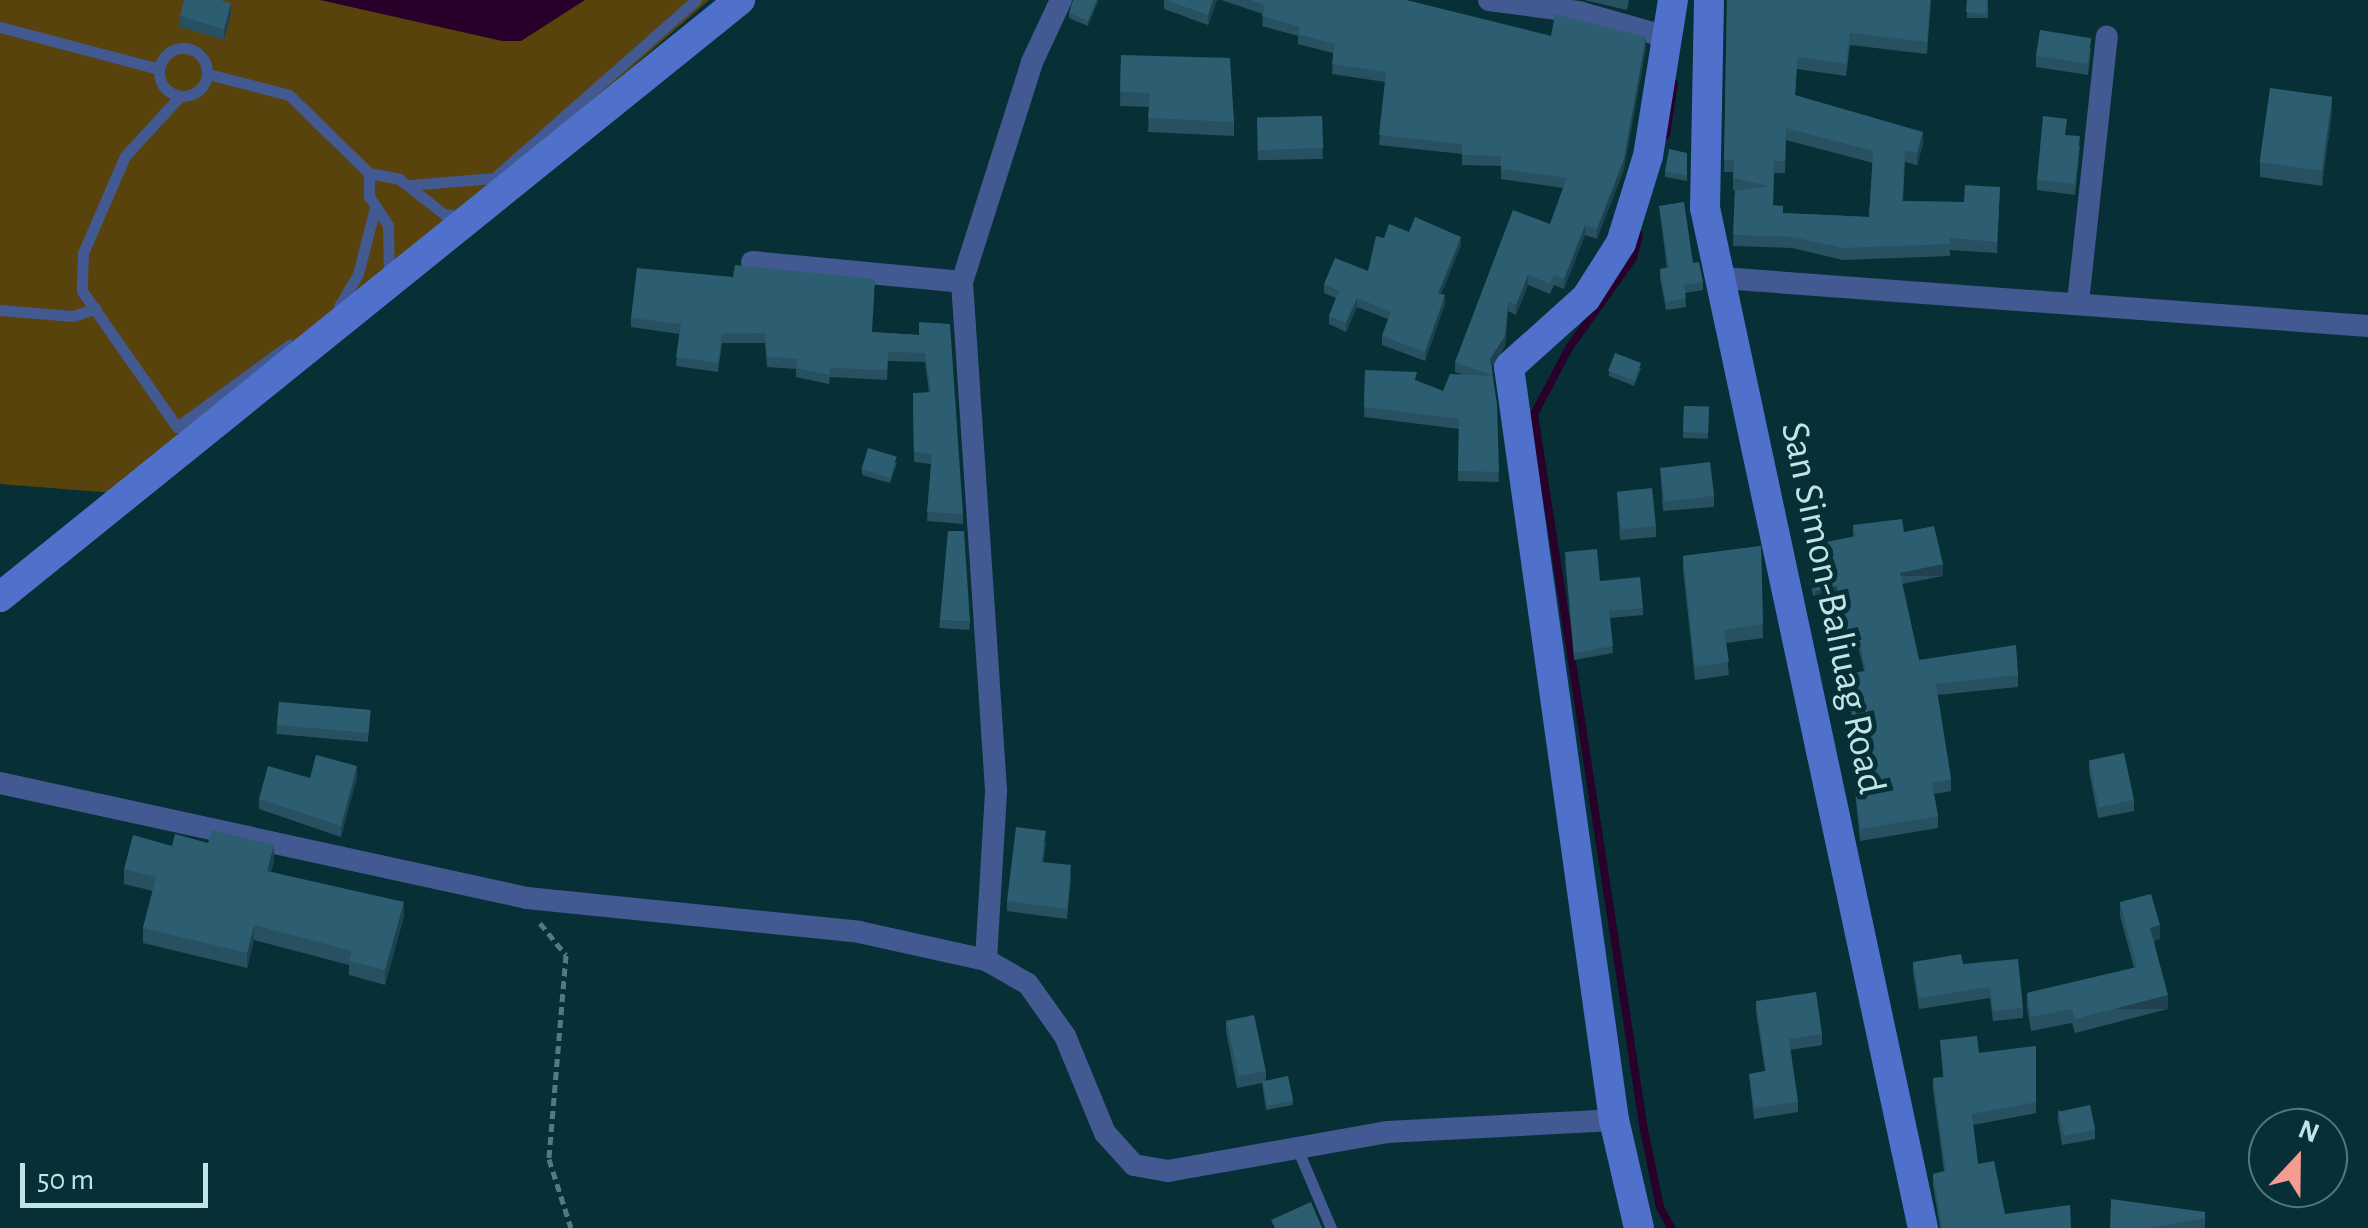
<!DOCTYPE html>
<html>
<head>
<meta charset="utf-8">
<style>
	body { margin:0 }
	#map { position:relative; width:2368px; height:1228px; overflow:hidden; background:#063035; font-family:"Alegreya Sans",sans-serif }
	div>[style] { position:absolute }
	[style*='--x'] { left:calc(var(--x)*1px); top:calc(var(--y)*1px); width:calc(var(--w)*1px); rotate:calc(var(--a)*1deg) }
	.green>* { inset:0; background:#58430d }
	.water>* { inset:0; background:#28002a }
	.stream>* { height:8px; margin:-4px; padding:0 4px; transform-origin:4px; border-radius:4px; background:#28002a }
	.path>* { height:5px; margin-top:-2.5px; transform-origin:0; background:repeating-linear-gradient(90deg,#537b7f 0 8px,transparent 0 13px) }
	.lane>* { height:11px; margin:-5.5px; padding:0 5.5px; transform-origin:5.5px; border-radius:5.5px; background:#425991 }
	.lane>.ring { margin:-5.5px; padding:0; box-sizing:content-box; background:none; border:11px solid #425991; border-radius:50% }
	.street>* { height:22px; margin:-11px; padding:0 11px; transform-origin:11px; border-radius:11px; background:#425991 }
	.secondary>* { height:30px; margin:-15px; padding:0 15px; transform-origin:15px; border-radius:15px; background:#4f71cb }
	.wall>* { inset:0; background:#275060; transform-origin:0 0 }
	.shaded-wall>* { inset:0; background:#20414e; transform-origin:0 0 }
	.building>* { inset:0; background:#2d5d70; transform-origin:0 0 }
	span { translate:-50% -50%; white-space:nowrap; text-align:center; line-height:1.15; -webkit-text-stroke:10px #063035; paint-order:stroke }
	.street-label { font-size:40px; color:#c1e4e8 }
	.north { position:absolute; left:2248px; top:1108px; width:100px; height:100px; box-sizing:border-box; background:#063035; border:2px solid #51787d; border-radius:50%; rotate:22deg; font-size:28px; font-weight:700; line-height:40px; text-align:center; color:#c1e4e8 }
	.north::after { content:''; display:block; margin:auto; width:35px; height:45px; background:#f59c92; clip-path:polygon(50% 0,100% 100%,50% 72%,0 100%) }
	.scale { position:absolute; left:20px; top:1163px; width:188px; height:45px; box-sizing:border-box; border:5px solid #c1e4e8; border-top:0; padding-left:12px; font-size:30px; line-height:35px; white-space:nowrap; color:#c1e4e8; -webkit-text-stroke:8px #063035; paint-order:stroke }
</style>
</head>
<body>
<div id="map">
	<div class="green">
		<i style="clip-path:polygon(0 0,709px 0,494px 188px,114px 493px,0 484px)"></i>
	</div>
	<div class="water">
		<i style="clip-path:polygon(320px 0,585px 0,521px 41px,502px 41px)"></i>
	</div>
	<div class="stream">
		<i style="--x:1666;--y:135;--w:52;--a:-81.1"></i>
		<i style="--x:1639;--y:235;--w:24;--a:105"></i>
		<i style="--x:1633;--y:258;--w:110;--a:125.4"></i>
		<i style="--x:1569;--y:348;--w:75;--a:117.9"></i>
		<i style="--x:1534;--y:414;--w:724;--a:81.27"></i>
		<i style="--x:1644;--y:1130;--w:79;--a:78.3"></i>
		<i style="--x:1660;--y:1207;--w:24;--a:62"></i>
	</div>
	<div class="path">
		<i style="--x:540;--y:923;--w:41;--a:50.9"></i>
		<i style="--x:566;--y:955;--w:205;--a:94.8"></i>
		<i style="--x:549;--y:1159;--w:72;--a:72.3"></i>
	</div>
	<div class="lane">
		<i style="--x:0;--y:27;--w:164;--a:14.8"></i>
		<i class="ring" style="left:159px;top:48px;width:37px;height:37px"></i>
		<i style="--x:208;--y:74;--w:84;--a:14.5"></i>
		<i style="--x:289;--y:95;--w:112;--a:44.3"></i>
		<i style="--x:369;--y:173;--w:31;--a:11"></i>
		<i style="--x:399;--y:179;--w:57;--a:37.9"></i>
		<i style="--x:444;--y:214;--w:21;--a:8"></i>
		<i style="--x:180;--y:96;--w:81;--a:132.5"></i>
		<i style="--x:125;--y:156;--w:106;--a:113.4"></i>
		<i style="--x:83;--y:253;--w:38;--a:92"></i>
		<i style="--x:82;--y:291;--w:166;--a:55.1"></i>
		<i style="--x:177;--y:427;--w:139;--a:-36.2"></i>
		<i style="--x:369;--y:173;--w:23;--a:90"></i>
		<i style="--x:369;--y:196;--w:35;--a:57"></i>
		<i style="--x:388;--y:225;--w:52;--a:88.9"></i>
		<i style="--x:410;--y:185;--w:84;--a:-4.8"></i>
		<i style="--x:494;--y:178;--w:269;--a:-41.4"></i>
		<i style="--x:339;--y:306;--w:37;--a:-59"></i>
		<i style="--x:358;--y:274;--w:68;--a:-75.6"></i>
		<i style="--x:0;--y:310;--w:73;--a:4.7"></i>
		<i style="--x:73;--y:316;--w:24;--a:-19"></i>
		<i style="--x:1297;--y:1148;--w:87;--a:67"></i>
	</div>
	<div class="street">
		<i style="--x:1489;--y:0;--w:91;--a:7.6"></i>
		<i style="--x:1579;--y:12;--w:87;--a:15.9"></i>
		<i style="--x:752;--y:262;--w:211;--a:5.4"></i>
		<i style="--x:1722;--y:278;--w:648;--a:4.25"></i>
		<i style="--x:2078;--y:302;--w:267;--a:-83.8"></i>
		<i style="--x:0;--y:783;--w:539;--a:12.31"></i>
		<i style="--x:527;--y:898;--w:334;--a:5.8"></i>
		<i style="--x:859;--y:932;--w:130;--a:12.4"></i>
		<i style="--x:986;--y:960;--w:48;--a:29.7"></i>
		<i style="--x:1028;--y:984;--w:64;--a:54.6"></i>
		<i style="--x:1065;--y:1036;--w:105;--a:67.6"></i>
		<i style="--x:1105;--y:1133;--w:43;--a:47.8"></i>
		<i style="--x:1134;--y:1165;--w:35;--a:10"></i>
		<i style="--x:1168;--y:1171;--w:222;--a:-10.1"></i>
		<i style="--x:1387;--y:1132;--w:227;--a:-3"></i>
		<i style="--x:986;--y:960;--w:170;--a:-86.6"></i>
		<i style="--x:996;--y:790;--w:509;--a:-93.83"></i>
		<i style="--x:962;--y:282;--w:231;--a:-72.3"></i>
		<i style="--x:1032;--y:62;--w:68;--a:-64.9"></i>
	</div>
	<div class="secondary">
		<i style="--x:1709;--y:0;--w:208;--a:91.1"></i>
		<i style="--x:1705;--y:208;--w:1043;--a:77.94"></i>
		<i style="--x:0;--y:597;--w:951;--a:-38.9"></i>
		<i style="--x:1639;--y:1228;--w:111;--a:-103"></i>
		<i style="--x:1614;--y:1120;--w:760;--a:-97.94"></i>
		<i style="--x:1509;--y:367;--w:103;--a:-41.9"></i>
		<i style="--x:1586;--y:298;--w:65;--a:-57.5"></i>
		<i style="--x:1621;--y:243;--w:91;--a:-72.8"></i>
		<i style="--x:1648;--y:156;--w:158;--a:-80.9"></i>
	</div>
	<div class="wall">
		<i style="clip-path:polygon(1098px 0,1088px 26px,1069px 18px,1069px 13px)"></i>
		<i style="clip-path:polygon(1164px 0,1217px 0,1208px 25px,1164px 9px)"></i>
		<i style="clip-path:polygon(1221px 0,1406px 0,1551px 36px,1646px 47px,1624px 169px,1597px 239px,1585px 235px,1564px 289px,1554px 285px,1550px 294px,1528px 285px,1516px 315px,1508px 311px,1505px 346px,1492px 367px,1499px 482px,1458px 481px,1459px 429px,1364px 417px,1365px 370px,1417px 381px,1443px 391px,1462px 374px,1455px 372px,1455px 362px,1550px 224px,1563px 188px,1501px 179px,1501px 166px,1462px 165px,1462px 154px,1379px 145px,1385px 82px,1332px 74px,1333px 53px,1298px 44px,1298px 36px,1262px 26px,1263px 14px)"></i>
		<i style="clip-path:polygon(1584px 0,1629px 0,1627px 10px)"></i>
		<i style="clip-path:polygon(evenodd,1727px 0,1931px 0,1927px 54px,1850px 45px,1846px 76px,1797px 69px,1795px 95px,1923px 144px,1917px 165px,1905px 162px,1903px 201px,1964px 202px,2000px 187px,1997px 253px,1950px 250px,1950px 256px,1843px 260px,1792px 248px,1733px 246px,1735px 191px,1736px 191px,1733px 190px,1733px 172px,1724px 172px,1727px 0,1786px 140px,1873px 163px,1869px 217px,1783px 213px,1773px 205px,1774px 173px,1785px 173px,1786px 140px)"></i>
		<i style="left:1967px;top:0;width:21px;height:18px"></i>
		<i style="clip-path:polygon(231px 14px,224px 40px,180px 27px,180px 16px)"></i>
		<i style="clip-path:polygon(2091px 48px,2088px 75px,2036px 67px,2036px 56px)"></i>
		<i style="clip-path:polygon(1121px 55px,1234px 122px,1234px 136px,1148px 132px,1149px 107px,1120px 106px)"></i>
		<i style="clip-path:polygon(2332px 112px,2322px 186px,2260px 177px,2260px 162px)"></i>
		<i style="left:1322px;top:116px;width:43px;height:65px;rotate:89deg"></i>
		<i style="clip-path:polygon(2066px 135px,2080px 147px,2075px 195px,2037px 190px,2037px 180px)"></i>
		<i style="clip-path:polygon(1687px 153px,1687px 181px,1665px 177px,1665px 171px)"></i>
		<i style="clip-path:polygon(1659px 206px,1693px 263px,1703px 282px,1703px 290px,1685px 293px,1686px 307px,1666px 310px,1660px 278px,1660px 269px,1667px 268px)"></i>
		<i style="clip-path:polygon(1409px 232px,1461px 245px,1441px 294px,1445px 304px,1425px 361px,1382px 345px,1382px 336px,1388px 319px,1357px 307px,1346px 332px,1329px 324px,1329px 316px,1336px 298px,1324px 293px,1324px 284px,1368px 271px,1384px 238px)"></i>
		<i style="clip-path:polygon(631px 318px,919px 335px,919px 322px,963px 514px,963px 524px,927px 521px,931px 464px,914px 462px,913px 402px,929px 392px,925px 362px,888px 361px,887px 380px,830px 377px,829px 384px,796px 377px,796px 369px,767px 367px,765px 343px,722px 343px,718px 372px,676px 366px,679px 334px,631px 327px)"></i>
		<i style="clip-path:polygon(1641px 368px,1634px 386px,1609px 376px,1609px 371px)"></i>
		<i style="left:1684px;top:406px;width:25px;height:32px;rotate:2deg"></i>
		<i style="clip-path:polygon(897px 462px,890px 483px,862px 475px,862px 469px)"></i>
		<i style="clip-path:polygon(1660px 467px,1714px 496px,1714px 507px,1663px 511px)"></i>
		<i style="clip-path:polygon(1617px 492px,1656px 526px,1656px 537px,1620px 540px)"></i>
		<i style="clip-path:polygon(1853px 525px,1904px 532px,1943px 576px,1902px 584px,1919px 660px,2018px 675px,2018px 687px,1937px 695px,1951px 779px,1951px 791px,1934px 794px,1938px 816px,1938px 828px,1860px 841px,1853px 772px,1860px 771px,1847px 686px,1847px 674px,1864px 671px,1857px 641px,1847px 643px,1837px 598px,1815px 603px,1809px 578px,1809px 566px,1829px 562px,1827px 542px,1853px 537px)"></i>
		<i style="clip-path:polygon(1761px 546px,1763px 638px,1726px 643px,1729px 675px,1695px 680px,1683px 569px,1683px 556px)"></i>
		<i style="clip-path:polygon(1565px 559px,1643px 608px,1643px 615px,1610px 618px,1613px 653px,1574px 660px)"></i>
		<i style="left:940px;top:620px;width:30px;height:8px;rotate:4deg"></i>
		<i style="left:279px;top:702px;width:92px;height:32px;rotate:5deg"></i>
		<i style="clip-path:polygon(2089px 760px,2134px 800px,2134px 811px,2098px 818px,2089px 771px)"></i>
		<i style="clip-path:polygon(357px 777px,341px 837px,259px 809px,259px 799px)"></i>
		<i style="clip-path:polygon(1046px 841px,1043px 862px,1071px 875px,1067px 919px,1007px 911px,1007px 901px)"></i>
		<i style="clip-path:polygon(274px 860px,271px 872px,404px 916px,385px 985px,349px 975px,349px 965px,254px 940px,247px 968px,143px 943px,143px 928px,153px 891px,124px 884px,124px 869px)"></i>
		<i style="clip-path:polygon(2120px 902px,2160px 939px,2154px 941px,2168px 1009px,2075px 1033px,2072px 1023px,2031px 1031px,2027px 1007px,2027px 993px,2134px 968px,2120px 916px)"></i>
		<i style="clip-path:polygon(1913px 962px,1963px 964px,2023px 1008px,2023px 1018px,1993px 1021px,1990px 998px,1919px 1009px,1913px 972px)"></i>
		<i style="clip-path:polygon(1756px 1001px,1822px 1034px,1822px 1045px,1790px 1050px,1798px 1102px,1798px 1112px,1754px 1119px,1749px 1074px,1765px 1071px,1756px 1012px)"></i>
		<i style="clip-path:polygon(1226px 1020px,1266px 1071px,1266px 1080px,1293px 1100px,1293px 1105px,1266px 1110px,1262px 1083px,1237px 1088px,1226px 1031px)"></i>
		<i style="clip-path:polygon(1940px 1040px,1979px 1053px,2036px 1046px,2036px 1113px,1973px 1125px,1978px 1164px,2005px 1214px,2071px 1228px,1940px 1228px,1933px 1185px,1933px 1174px,1944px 1171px,1933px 1090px,1933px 1078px,1943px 1077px)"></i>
		<i style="clip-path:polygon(2058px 1110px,2095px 1129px,2095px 1139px,2062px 1145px,2058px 1121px)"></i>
		<i style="clip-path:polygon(2205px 1212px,2205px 1228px,2110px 1228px)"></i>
	</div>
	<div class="shaded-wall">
		<i style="clip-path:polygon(1097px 0,1098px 2px,1088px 26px,1088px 21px)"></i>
		<i style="clip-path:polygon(1213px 0,1217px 0,1208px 25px,1208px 15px)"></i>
		<i style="clip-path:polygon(231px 3px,231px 14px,224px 40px,224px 29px)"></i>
		<i style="clip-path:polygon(1646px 37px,1646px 47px,1624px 169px,1597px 239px,1597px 229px)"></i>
		<i style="clip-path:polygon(2332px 97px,2332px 112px,2322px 186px,2322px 170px)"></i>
		<i style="clip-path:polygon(1923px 132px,1923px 144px,1917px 165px,1917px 153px)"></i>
		<i style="clip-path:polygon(1585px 225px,1585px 235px,1564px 289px,1564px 279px)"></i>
		<i style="clip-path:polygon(1461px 237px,1461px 245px,1438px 301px,1438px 293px)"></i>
		<i style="clip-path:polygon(1528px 275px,1528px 285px,1516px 315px,1516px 305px)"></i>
		<i style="clip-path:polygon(1445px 295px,1445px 304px,1425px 361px,1425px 352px)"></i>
		<i style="clip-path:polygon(1357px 298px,1357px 307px,1346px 332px,1346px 323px)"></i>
		<i style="clip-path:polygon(1508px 301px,1505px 346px,1490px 369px,1490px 359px)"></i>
		<i style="left:1943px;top:564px;width:12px;height:44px;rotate:90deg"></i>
		<i style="clip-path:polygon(1837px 586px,1837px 598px,1815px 603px,1815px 591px)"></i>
		<i style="clip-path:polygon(1857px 629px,1857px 641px,1847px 643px,1847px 632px)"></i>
		<i style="clip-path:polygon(357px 766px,357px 777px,341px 837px,341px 826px)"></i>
		<i style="clip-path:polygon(274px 845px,274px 860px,267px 886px,267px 871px)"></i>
		<i style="clip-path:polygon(404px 902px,404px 916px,385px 985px,385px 970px)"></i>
		<i style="clip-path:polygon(254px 925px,254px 940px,247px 968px,247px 953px)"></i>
		<i style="clip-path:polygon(2160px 925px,2160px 939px,2150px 941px,2150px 928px)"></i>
		<i style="left:2168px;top:995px;width:14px;height:96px;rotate:90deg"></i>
	</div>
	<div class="building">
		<i style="clip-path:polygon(184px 0,220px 0,231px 3px,224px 29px,180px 16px)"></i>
		<i style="clip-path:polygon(1073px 0,1097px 0,1088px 21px,1069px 13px)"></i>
		<i style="clip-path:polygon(1165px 0,1213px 0,1208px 15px)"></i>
		<i style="clip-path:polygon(1250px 0,1406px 0,1551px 36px,1555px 14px,1646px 37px,1624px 159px,1597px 229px,1585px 225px,1564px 279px,1554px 275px,1550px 284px,1528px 275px,1516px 305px,1508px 301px,1505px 336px,1490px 359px,1497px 404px,1499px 472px,1458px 471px,1459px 419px,1364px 407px,1365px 370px,1417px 372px,1415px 380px,1443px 391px,1450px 374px,1493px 376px,1455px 362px,1513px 210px,1550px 224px,1567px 178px,1501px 169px,1501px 156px,1462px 155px,1462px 144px,1379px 135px,1386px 72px,1332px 64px,1335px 44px,1298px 34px,1300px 27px,1262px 16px,1265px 5px)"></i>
		<i style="clip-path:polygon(evenodd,1727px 0,1930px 0,1927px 42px,1850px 33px,1846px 64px,1797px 57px,1795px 95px,1923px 132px,1917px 153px,1905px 150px,1902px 201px,1964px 202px,1965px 185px,2000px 187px,1997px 242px,1950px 238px,1950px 244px,1843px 248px,1792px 237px,1733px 235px,1735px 191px,1770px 186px,1733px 178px,1734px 160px,1724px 160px,1727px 0,1786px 128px,1873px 151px,1869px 217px,1783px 213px,1783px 206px,1773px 205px,1774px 161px,1785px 161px,1786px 128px)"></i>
		<i style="clip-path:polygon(1967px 0,1987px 0,1986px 14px,1966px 12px)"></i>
		<i style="left:2040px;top:30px;width:52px;height:26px;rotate:9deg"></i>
		<i style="clip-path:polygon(1121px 55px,1230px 58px,1234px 122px,1148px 118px,1150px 93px,1120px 92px)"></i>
		<i style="left:2270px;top:88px;width:63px;height:75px;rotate:8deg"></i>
		<i style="left:1322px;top:116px;width:32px;height:65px;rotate:88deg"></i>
		<i style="clip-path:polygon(2043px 116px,2067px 119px,2065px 135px,2080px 136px,2075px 184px,2037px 180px)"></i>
		<i style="clip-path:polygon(1669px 149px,1687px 153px,1687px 176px,1665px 171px)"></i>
		<i style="clip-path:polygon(1684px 202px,1693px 263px,1699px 262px,1703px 282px,1684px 285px,1686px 298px,1666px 302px,1660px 269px,1669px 267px,1659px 206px)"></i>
		<i style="clip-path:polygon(1415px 217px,1461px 237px,1438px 293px,1445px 295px,1425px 352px,1382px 336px,1391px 312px,1357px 298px,1346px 323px,1329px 316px,1339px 291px,1324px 284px,1335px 258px,1368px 271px,1376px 236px,1384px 238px,1389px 224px,1409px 232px)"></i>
		<i style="clip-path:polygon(735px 265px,875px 279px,872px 332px,919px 335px,919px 322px,950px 324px,963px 514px,927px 512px,932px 454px,914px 452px,913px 393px,931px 392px,925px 353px,888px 352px,887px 370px,830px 368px,829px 375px,796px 368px,798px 359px,767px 357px,765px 333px,722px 334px,718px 363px,676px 357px,681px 324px,631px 318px,637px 268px,733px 277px)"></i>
		<i style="left:1615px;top:353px;width:28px;height:19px;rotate:21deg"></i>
		<i style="left:1684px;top:406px;width:25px;height:26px;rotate:2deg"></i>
		<i style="left:868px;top:448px;width:30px;height:22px;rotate:17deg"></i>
		<i style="left:1710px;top:462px;width:34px;height:50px;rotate:83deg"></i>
		<i style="left:1652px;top:488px;width:38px;height:35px;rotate:84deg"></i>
		<i style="clip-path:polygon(1902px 519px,1904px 532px,1934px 526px,1943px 564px,1900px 573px,1919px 660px,2016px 645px,2018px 675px,1936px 684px,1951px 779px,1932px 783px,1938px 816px,1860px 829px,1853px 772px,1861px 770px,1847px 674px,1866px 671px,1857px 629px,1847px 632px,1837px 586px,1815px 591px,1809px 566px,1831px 561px,1827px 542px,1856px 536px,1853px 525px)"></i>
		<i style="clip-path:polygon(948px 531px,964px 531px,970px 622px,940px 620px)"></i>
		<i style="clip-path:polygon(1761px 546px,1763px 624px,1724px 630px,1729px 662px,1695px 667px,1683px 556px)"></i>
		<i style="clip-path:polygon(1597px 549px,1600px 581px,1640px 577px,1643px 608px,1609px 611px,1613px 646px,1574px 653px,1565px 552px)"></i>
		<i style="left:279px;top:702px;width:92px;height:23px;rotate:5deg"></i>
		<i style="left:2124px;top:753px;width:48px;height:36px;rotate:78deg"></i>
		<i style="clip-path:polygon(316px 755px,357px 766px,341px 826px,259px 799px,268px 766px,310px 778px)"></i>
		<i style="clip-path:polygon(1016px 827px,1046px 831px,1041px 862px,1071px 865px,1067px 909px,1007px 901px)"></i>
		<i style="clip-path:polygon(212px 830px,274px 845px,267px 871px,404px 902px,385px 970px,349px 961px,352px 951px,254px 925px,247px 953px,143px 928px,156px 877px,124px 869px,133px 835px,172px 846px,175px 834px,208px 843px)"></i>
		<i style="clip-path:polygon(2151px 894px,2160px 925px,2150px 928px,2168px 995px,2075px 1019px,2072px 1009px,2031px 1017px,2027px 993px,2137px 967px,2120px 902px)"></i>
		<i style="clip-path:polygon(1961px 954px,1963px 964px,2018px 959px,2023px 1008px,1993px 1011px,1990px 987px,1919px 998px,1913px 962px)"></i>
		<i style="clip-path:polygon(1816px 992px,1822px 1034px,1789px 1039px,1798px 1102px,1754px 1108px,1749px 1074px,1766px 1071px,1756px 1001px)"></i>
		<i style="left:1254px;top:1015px;width:57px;height:28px;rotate:78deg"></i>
		<i style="clip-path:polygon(1977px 1036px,1979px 1053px,2036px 1046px,2036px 1102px,1972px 1114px,1978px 1164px,1994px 1161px,2005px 1214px,2070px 1205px,2071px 1228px,1942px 1228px,1933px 1174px,1946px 1171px,1933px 1078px,1944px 1077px,1940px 1040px)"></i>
		<i style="left:1288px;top:1076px;width:25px;height:26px;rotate:78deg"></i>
		<i style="left:2090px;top:1105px;width:25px;height:32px;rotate:78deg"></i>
		<i style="clip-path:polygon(2111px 1199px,2205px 1212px,2205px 1218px,2149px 1228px,2110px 1228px)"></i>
		<i style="clip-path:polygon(1311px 1202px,1322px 1228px,1275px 1228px,1271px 1220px)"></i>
	</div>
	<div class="street-label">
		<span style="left:1833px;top:608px;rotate:78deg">San Simon-Baliuag Road</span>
	</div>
	<div class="north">N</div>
	<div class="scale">50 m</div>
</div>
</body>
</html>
